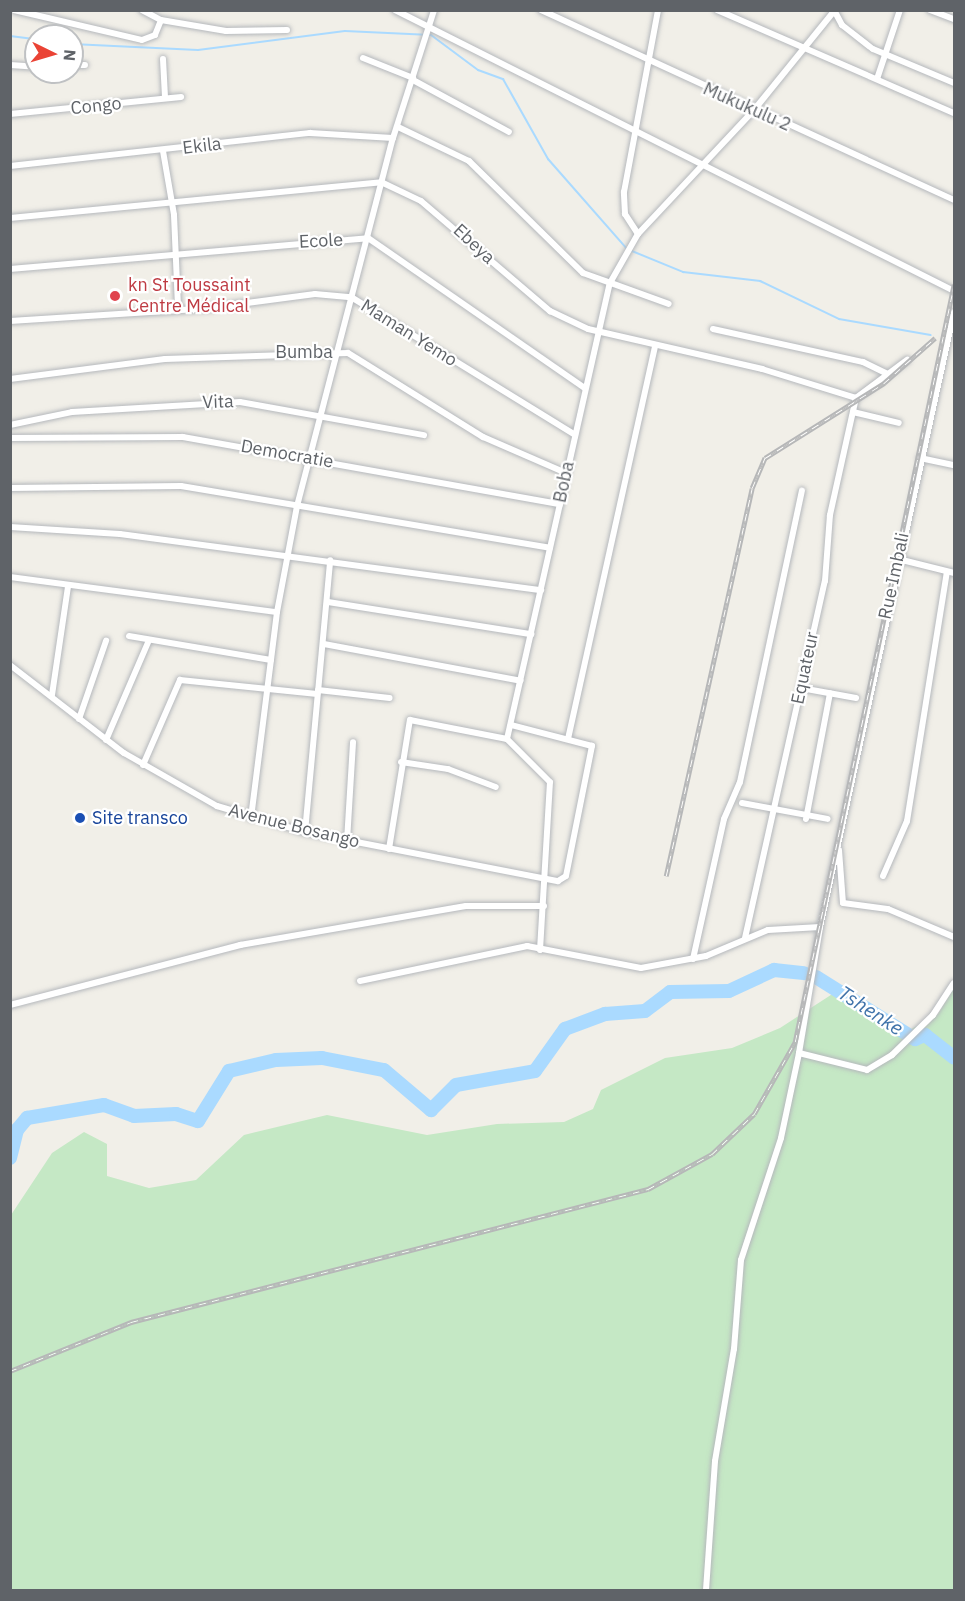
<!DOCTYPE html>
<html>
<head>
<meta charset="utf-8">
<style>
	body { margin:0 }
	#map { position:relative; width:965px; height:1601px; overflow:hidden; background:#f1efe8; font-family:"IBM Plex Sans",sans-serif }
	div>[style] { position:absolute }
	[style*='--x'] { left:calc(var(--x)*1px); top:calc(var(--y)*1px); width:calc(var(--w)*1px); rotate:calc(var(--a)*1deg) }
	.green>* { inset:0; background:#c5e8c5 }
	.stream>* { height:2px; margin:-1px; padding:0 1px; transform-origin:1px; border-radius:1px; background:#aadaff }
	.river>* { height:14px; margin:-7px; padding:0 7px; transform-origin:7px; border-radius:7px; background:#aadaff }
	.roads { filter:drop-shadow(0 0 2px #b5b8bc) drop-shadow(0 0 2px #b5b8bc) }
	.street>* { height:6px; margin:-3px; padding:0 3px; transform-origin:3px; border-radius:3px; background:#fff }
	.rail>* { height:4.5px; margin-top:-2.25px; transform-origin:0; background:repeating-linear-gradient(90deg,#fff 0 7px,#b6b7b8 0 14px); box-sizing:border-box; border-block:2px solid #b6b7b8 }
	.dots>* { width:16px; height:16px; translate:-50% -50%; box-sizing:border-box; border:3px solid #fff; border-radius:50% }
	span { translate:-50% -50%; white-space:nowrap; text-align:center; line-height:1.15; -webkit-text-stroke:4.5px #fff; paint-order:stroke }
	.street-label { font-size:18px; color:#5f6368 }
	.health-label { font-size:18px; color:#be3a42 }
	.left { translate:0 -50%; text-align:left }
	.transit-label { font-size:18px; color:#164399 }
	.water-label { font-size:20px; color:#4174aa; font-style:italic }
	.frame { position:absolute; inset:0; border:12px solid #5f6368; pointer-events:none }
	.north { position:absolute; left:24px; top:24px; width:60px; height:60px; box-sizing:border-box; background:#fff; border:2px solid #bfc1c3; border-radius:50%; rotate:95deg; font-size:16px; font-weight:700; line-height:24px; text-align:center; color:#5f6368 }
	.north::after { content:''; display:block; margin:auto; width:21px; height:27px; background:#ea4335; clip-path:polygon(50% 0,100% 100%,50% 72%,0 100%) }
</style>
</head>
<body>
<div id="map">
	<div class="green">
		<i style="clip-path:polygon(954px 988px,954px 1590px,11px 1590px,11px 1215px,52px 1153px,84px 1132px,107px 1144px,107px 1176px,149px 1188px,196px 1180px,244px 1135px,327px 1115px,427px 1135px,497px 1124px,564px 1122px,593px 1109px,601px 1090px,665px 1058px,732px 1048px,780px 1028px,837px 991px,906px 1032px,938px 1014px)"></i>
	</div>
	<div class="stream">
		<i style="--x:10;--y:36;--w:26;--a:7"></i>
		<i style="--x:72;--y:44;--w:126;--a:2.7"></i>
		<i style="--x:198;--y:50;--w:148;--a:-7.4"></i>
		<i style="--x:345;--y:31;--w:86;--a:2.7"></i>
		<i style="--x:431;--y:35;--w:59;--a:36.7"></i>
		<i style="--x:478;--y:70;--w:27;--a:20"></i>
		<i style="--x:503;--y:79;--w:92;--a:60.6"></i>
		<i style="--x:548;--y:159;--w:120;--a:48.7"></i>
		<i style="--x:627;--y:249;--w:61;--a:22.3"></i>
		<i style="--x:683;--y:272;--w:78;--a:6.7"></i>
		<i style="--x:760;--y:281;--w:88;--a:25.7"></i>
		<i style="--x:839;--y:319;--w:93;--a:9.9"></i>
	</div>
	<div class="river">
		<i style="--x:816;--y:977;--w:117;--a:32.1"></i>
		<i style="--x:915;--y:1039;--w:11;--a:-22"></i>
		<i style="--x:925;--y:1035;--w:37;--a:38"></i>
		<i style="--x:10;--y:1158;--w:29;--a:-76"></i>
		<i style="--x:17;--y:1130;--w:16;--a:-50"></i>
		<i style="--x:27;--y:1118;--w:78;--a:-9.6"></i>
		<i style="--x:104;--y:1105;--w:32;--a:20"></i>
		<i style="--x:134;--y:1116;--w:42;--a:-2.7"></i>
		<i style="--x:176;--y:1114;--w:23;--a:18"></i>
		<i style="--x:198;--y:1121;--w:59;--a:-58.2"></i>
		<i style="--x:229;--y:1071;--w:48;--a:-13.2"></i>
		<i style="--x:276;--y:1060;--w:46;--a:-2.5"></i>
		<i style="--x:322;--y:1058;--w:63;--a:11"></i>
		<i style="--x:384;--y:1070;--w:62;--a:40.4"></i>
		<i style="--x:431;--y:1110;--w:35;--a:-45"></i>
		<i style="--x:456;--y:1085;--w:80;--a:-10"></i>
		<i style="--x:535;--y:1071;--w:52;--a:-54.5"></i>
		<i style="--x:565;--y:1029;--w:43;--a:-20.6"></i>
		<i style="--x:605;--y:1014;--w:40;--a:-4.3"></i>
		<i style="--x:645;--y:1011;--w:31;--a:-37"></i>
		<i style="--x:670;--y:992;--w:59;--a:-1"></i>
		<i style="--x:729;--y:991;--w:50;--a:-25"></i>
		<i style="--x:774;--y:970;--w:30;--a:6"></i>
	</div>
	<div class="roads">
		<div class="street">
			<i style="--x:14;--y:10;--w:131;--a:13.2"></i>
			<i style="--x:142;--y:40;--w:14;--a:-21"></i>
			<i style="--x:155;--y:35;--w:16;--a:-68"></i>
			<i style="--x:142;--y:10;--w:21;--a:28"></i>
			<i style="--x:161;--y:20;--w:66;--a:9.6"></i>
			<i style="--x:226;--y:31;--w:61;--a:-0.9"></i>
			<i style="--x:395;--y:10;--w:626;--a:26.69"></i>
			<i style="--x:541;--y:10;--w:455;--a:24.7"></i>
			<i style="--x:717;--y:10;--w:258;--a:23.5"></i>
			<i style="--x:834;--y:10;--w:17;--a:62"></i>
			<i style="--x:842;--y:25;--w:39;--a:38"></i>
			<i style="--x:873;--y:49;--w:88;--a:22.8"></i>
			<i style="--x:930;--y:10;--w:26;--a:21"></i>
			<i style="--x:363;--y:58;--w:54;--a:21.8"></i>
			<i style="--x:163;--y:59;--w:39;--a:87"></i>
			<i style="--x:10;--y:65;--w:26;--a:4"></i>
			<i style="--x:72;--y:65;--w:13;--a:0"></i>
			<i style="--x:877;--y:79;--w:73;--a:-71.6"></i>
			<i style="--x:413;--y:80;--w:109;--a:28.4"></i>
			<i style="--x:10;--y:114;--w:172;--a:-5.7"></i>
			<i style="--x:398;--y:127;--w:79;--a:25.6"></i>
			<i style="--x:469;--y:161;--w:160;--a:44.5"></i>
			<i style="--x:583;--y:273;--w:91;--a:19.8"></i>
			<i style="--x:163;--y:151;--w:65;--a:80.2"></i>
			<i style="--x:174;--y:215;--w:93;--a:87.5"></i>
			<i style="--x:10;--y:166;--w:302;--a:-6.3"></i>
			<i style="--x:310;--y:133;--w:83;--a:3.4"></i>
			<i style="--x:10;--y:218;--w:373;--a:-5.5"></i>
			<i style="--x:381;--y:182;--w:44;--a:25.4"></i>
			<i style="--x:421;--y:201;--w:170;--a:40.5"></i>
			<i style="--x:550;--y:311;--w:42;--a:25.3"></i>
			<i style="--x:588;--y:329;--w:179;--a:12.9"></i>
			<i style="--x:762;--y:369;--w:98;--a:17.1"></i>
			<i style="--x:856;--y:398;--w:64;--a:-36.7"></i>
			<i style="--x:638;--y:234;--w:170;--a:-46.9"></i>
			<i style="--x:754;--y:110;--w:129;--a:-51"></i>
			<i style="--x:10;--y:269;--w:359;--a:-4.9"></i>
			<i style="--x:368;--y:238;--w:264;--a:34.7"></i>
			<i style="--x:10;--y:321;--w:199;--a:-3.7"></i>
			<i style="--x:209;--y:308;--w:107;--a:-7.5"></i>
			<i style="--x:315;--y:294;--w:36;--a:5"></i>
			<i style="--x:351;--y:297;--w:263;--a:31.6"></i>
			<i style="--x:713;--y:329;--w:154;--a:12.4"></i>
			<i style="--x:863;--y:362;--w:28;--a:26"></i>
			<i style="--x:10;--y:379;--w:156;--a:-7.4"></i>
			<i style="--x:165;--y:359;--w:183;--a:-1.9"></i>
			<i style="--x:348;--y:353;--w:159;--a:31.9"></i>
			<i style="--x:483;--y:437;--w:90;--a:23.4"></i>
			<i style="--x:853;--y:412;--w:47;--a:13.4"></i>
			<i style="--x:10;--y:425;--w:63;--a:-11.8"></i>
			<i style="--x:72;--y:412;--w:168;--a:-3.4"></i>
			<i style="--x:240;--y:402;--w:187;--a:10.2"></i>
			<i style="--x:10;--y:438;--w:173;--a:-0.3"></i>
			<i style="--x:183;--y:437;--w:383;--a:10.1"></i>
			<i style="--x:920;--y:458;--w:35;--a:12"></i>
			<i style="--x:10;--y:488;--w:171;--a:-0.7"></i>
			<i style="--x:181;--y:486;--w:374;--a:9.5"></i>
			<i style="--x:10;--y:527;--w:110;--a:3.6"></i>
			<i style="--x:120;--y:534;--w:425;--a:7.6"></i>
			<i style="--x:898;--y:559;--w:58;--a:14"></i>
			<i style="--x:10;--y:577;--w:269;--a:7.5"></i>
			<i style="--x:328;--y:602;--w:206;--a:9"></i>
			<i style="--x:129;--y:636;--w:144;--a:9.6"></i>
			<i style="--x:324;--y:644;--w:200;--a:10.6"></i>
			<i style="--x:10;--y:665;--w:144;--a:37.7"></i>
			<i style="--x:124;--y:753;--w:107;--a:29.7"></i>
			<i style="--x:217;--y:806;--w:92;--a:16.5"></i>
			<i style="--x:305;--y:832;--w:258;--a:11"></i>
			<i style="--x:558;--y:881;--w:9;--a:-32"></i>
			<i style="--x:566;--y:876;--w:133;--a:-78.7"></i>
			<i style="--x:592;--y:746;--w:84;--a:-165.5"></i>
			<i style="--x:801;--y:688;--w:56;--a:10.3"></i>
			<i style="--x:318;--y:690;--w:72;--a:6.3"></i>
			<i style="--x:52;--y:695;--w:110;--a:-81.6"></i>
			<i style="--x:79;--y:719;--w:83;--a:-70.9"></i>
			<i style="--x:568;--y:739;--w:403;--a:-77.5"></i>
			<i style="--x:106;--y:740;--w:109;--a:-66.7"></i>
			<i style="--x:401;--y:762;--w:48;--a:8.5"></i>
			<i style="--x:448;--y:769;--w:51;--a:20.6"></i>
			<i style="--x:143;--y:765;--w:93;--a:-66.5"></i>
			<i style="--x:180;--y:680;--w:138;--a:5.8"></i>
			<i style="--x:742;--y:803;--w:87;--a:10.5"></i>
			<i style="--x:251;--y:818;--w:208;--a:-82.8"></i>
			<i style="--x:277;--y:612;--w:108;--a:-79.3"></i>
			<i style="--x:297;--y:506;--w:380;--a:-75.4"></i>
			<i style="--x:393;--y:138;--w:134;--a:-72.2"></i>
			<i style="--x:806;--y:819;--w:128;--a:-79.2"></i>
			<i style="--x:305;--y:832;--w:273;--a:-84.7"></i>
			<i style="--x:347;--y:841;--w:99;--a:-86.5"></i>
			<i style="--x:389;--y:849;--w:131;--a:-80.8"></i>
			<i style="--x:410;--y:720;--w:99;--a:11.1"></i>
			<i style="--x:839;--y:850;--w:53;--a:85.7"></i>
			<i style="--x:843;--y:903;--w:45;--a:7.6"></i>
			<i style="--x:888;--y:909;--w:72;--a:23"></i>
			<i style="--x:883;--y:876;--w:60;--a:-66.4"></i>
			<i style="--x:907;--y:821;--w:252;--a:-80.9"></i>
			<i style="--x:745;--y:938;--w:366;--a:-77.4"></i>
			<i style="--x:825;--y:581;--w:66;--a:-85.7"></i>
			<i style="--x:830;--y:515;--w:120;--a:-77.5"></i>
			<i style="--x:540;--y:950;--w:168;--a:-86.6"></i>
			<i style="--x:550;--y:782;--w:61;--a:-135"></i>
			<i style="--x:507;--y:739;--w:467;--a:-77.3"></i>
			<i style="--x:610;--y:283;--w:56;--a:-60.3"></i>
			<i style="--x:638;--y:234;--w:24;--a:-123"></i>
			<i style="--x:625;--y:214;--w:22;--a:-93"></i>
			<i style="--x:624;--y:192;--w:185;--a:-79.4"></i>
			<i style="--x:693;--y:959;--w:143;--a:-77.5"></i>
			<i style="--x:724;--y:819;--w:40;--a:-66.6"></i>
			<i style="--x:740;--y:782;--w:298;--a:-78"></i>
			<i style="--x:360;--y:981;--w:171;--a:-11.8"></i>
			<i style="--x:527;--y:946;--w:116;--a:10.9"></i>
			<i style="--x:641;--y:968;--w:66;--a:-10.5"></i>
			<i style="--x:706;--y:956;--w:67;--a:-22.8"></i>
			<i style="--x:768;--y:930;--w:52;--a:-3.3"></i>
			<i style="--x:10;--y:1005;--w:238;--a:-14.6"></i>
			<i style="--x:240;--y:945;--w:229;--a:-9.8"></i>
			<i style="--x:466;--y:906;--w:78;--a:0"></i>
			<i style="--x:799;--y:1053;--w:128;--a:-80.5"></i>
			<i style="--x:820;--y:927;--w:629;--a:-77.71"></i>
			<i style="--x:706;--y:1590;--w:129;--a:-86"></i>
			<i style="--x:715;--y:1461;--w:114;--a:-80.4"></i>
			<i style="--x:734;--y:1349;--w:89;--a:-85.5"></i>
			<i style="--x:741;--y:1260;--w:128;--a:-71.8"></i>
			<i style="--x:781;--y:1138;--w:87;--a:-78"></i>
			<i style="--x:799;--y:1053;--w:70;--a:14"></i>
			<i style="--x:867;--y:1070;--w:29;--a:-31"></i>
			<i style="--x:892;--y:1055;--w:57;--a:-44.3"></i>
			<i style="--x:933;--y:1015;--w:38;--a:-57"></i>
		</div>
	</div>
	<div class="rail">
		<i style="--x:666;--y:876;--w:397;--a:-77.5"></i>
		<i style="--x:752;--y:488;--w:33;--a:-67"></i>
		<i style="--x:765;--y:458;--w:141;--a:-32.2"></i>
		<i style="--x:884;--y:383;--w:68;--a:-41.4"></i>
		<i style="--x:10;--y:1371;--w:131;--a:-22"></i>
		<i style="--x:131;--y:1322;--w:534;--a:-14.43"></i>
		<i style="--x:648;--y:1189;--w:73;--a:-28.7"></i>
		<i style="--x:712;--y:1154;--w:58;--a:-43.6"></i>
		<i style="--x:754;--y:1114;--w:83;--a:-60.3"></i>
		<i style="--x:795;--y:1042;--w:774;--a:-78.15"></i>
	</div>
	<div class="dots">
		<i style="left:115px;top:296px;background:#e0444e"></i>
		<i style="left:80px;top:818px;background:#1a4fb4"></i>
	</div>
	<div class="street-label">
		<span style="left:96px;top:106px;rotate:-6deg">Congo</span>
		<span style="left:747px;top:107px;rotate:24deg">Mukukulu 2</span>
		<span style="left:202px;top:146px;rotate:-7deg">Ekila</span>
		<span style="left:321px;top:241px;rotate:-3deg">Ecole</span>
		<span style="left:474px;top:244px;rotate:43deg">Ebeya</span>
		<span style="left:409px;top:333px;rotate:32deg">Maman Yemo</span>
		<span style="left:304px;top:352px">Bumba</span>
		<span style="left:218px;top:402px;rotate:-2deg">Vita</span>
		<span style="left:287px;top:454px;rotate:10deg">Democratie</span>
		<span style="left:564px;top:482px;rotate:-78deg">Boba</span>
		<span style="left:894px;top:576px;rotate:-78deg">Rue Imbali</span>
		<span style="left:805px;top:668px;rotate:-78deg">Equateur</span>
		<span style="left:294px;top:826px;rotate:14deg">Avenue Bosango</span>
	</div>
	<div class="health-label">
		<span class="left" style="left:128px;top:296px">kn St Toussaint<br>Centre Médical</span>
	</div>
	<div class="transit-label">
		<span class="left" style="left:92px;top:818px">Site transco</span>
	</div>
	<div class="water-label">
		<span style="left:871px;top:1010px;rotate:33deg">Tshenke</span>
	</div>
	<div class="frame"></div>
	<div class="north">N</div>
</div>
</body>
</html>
